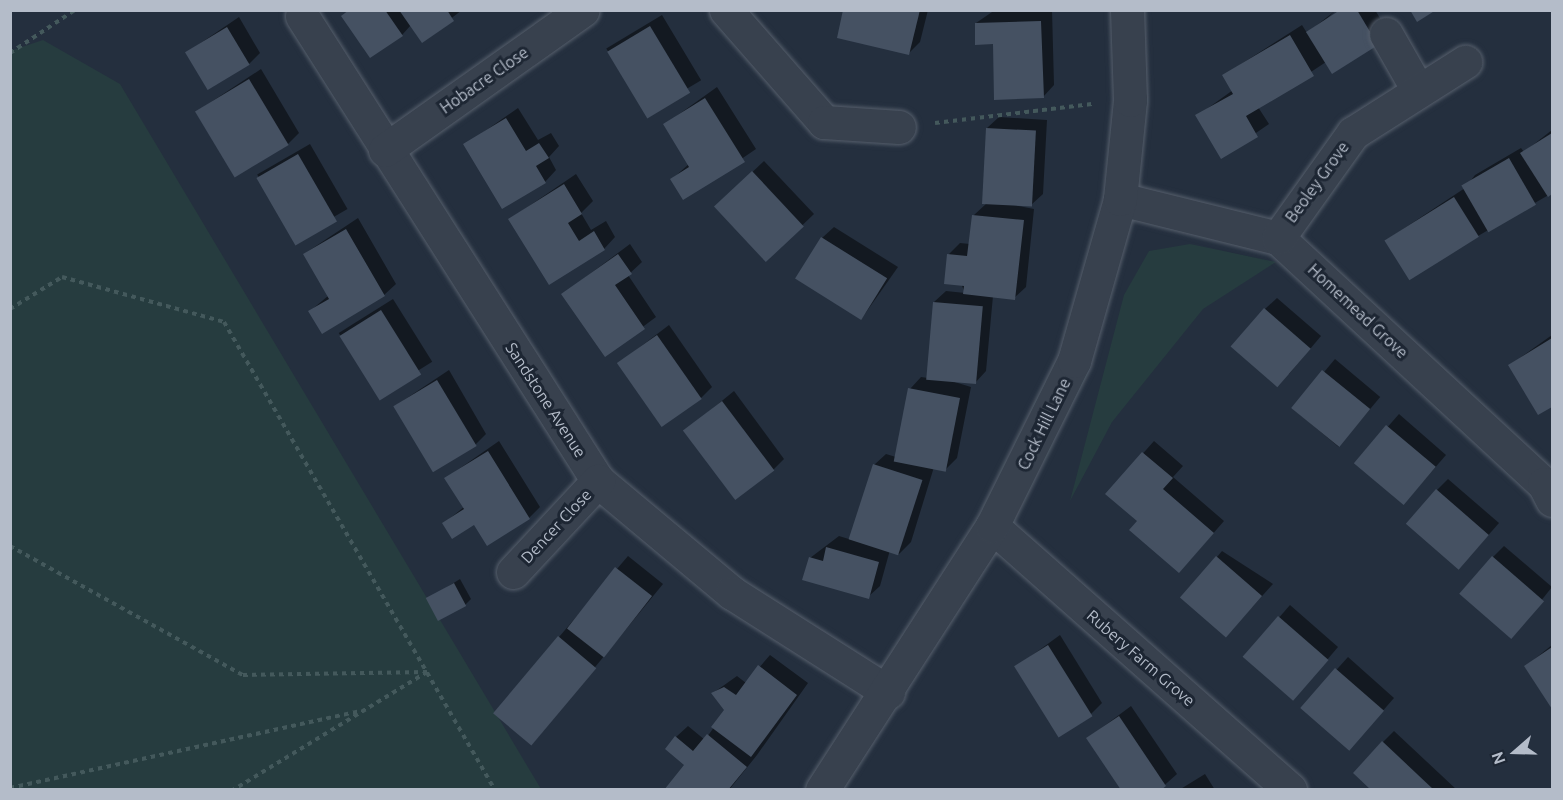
<!DOCTYPE html>
<html>
<head>
<meta charset="utf-8">
<style>
	body { margin:0 }
	#map { position:relative; width:1563px; height:800px; overflow:hidden; background:#242f3e; font-family:Ubuntu,sans-serif }
	div>[style] { position:absolute }
	[style*='--x'] { left:calc(var(--x)*1px); top:calc(var(--y)*1px); width:calc(var(--w)*1px); rotate:calc(var(--a)*1deg) }
	.green>* { inset:0; background:#263c3f }
	.shadow>* { inset:0; background:#0007; transform-origin:0 0 }
	.building>* { inset:0; background:#455162; transform-origin:0 0 }
	.path>* { height:4px; margin-top:-2px; transform-origin:0; background:repeating-linear-gradient(90deg,#44595c 0 4.5px,transparent 0 9px) }
	.roads { filter:drop-shadow(0 0 2px #565f6c) drop-shadow(0 0 2px #565f6c) }
	.minor>* { height:33px; margin:-16.5px; padding:0 16.5px; transform-origin:16.5px; border-radius:16.5px; background:#38414e }
	span { translate:-50% -50%; white-space:nowrap; text-align:center; line-height:1.15; -webkit-text-stroke:6px #1d2633; paint-order:stroke }
	.street-label { font-size:16px; color:#b4bcc9 }
	.frame { position:absolute; inset:0; border:12px solid #b4bcc9; pointer-events:none }
	.north { position:absolute; left:1485px; top:722px; width:60px; height:60px; -webkit-text-stroke:4px #1d2633; paint-order:stroke; rotate:250deg; font-size:16px; font-weight:700; line-height:24px; text-align:center; color:#b4bcc9 }
	.north::after { content:''; display:block; margin:auto; width:21px; height:27px; background:#b4bcc9; clip-path:polygon(50% 0,100% 100%,50% 72%,0 100%) }
</style>
</head>
<body>
<div id="map">
	<div class="green">
		<i style="clip-path:polygon(43px 40px,120px 84px,541px 789px,11px 789px,10px 51px)"></i>
		<i style="clip-path:polygon(1190px 244px,1276px 262px,1203px 309px,1112px 422px,1070px 501px,1124px 295px,1149px 251px)"></i>
	</div>
	<div class="shadow">
		<i style="clip-path:polygon(349px 10px,462px 10px,422px 41px,411px 25px,402px 35px)"></i>
		<i style="clip-path:polygon(845px 10px,928px 10px,920px 42px,909px 53px)"></i>
		<i style="clip-path:polygon(1052px 10px,1054px 85px,1043px 97px,976px 23px,995px 10px)"></i>
		<i style="clip-path:polygon(1336px 10px,1319px 26px,1343px 10px,1375px 10px,1389px 33px,1326px 62px,1258px 107px,1269px 124px,1221px 157px,1197px 116px,1233px 90px,1224px 75px,1302px 25px,1307px 33px)"></i>
		<i style="left:662px;top:15px;width:76px;height:65px;rotate:59deg"></i>
		<i style="clip-path:polygon(239px 17px,260px 53px,249px 64px,186px 53px)"></i>
		<i style="clip-path:polygon(261px 69px,299px 133px,288px 144px,196px 112px)"></i>
		<i style="clip-path:polygon(717px 87px,756px 149px,684px 198px,672px 179px,689px 164px,664px 125px)"></i>
		<i style="clip-path:polygon(518px 108px,538px 140px,551px 133px,559px 146px,549px 157px,556px 170px,545px 182px,465px 145px)"></i>
		<i style="clip-path:polygon(999px 117px,1047px 120px,1043px 194px,1031px 205px,1009px 204px,1034px 209px,1026px 287px,1014px 298px,993px 296px,986px 371px,975px 383px,948px 380px,971px 387px,957px 458px,946px 469px,934px 467px,911px 542px,899px 554px,890px 550px,880px 586px,868px 597px,810px 558px,839px 536px,852px 540px,874px 465px,886px 454px,896px 457px,910px 389px,921px 377px,928px 378px,934px 302px,946px 291px,965px 293px,949px 254px,960px 243px,970px 244px,974px 215px,987px 203px,987px 128px)"></i>
		<i style="clip-path:polygon(1552px 130px,1552px 193px,1478px 236px,1385px 241px,1465px 188px,1475px 175px,1521px 148px,1524px 152px)"></i>
		<i style="left:310px;top:144px;width:75px;height:61px;rotate:60deg"></i>
		<i style="clip-path:polygon(764px 161px,814px 214px,766px 260px,727px 196px)"></i>
		<i style="clip-path:polygon(576px 174px,593px 201px,581px 213px,591px 230px,606px 221px,615px 237px,604px 249px,510px 219px)"></i>
		<i style="clip-path:polygon(358px 218px,396px 284px,384px 295px,310px 311px,328px 296px,304px 254px)"></i>
		<i style="clip-path:polygon(834px 227px,898px 267px,862px 318px,822px 238px)"></i>
		<i style="clip-path:polygon(630px 244px,642px 262px,628px 275px,656px 317px,605px 355px,563px 294px)"></i>
		<i style="clip-path:polygon(1277px 298px,1321px 336px,1289px 374px,1265px 309px)"></i>
		<i style="left:393px;top:299px;width:74px;height:64px;rotate:58deg"></i>
		<i style="clip-path:polygon(669px 325px,712px 387px,701px 398px,619px 363px)"></i>
		<i style="clip-path:polygon(1552px 335px,1552px 405px,1539px 413px,1510px 365px)"></i>
		<i style="left:1335px;top:359px;width:59px;height:65px;rotate:40deg"></i>
		<i style="clip-path:polygon(449px 370px,486px 434px,475px 445px,395px 406px)"></i>
		<i style="clip-path:polygon(734px 391px,784px 459px,773px 470px,685px 431px)"></i>
		<i style="clip-path:polygon(1399px 414px,1446px 455px,1414px 492px,1356px 463px)"></i>
		<i style="clip-path:polygon(499px 441px,540px 507px,529px 518px,444px 523px,464px 507px,446px 478px)"></i>
		<i style="clip-path:polygon(1154px 441px,1183px 466px,1173px 477px,1224px 521px,1190px 560px,1107px 494px)"></i>
		<i style="clip-path:polygon(1448px 479px,1499px 523px,1470px 556px,1437px 490px)"></i>
		<i style="clip-path:polygon(1504px 546px,1552px 587px,1513px 636px,1493px 557px)"></i>
		<i style="clip-path:polygon(1222px 551px,1273px 584px,1227px 635px,1217px 557px)"></i>
		<i style="clip-path:polygon(628px 556px,663px 584px,533px 743px,559px 637px)"></i>
		<i style="clip-path:polygon(460px 579px,471px 599px,465px 605px,428px 599px)"></i>
		<i style="clip-path:polygon(1290px 605px,1338px 647px,1304px 687px,1245px 657px)"></i>
		<i style="clip-path:polygon(1060px 635px,1102px 703px,1091px 714px,1016px 667px)"></i>
		<i style="clip-path:polygon(1552px 645px,1552px 706px,1526px 666px)"></i>
		<i style="clip-path:polygon(770px 655px,808px 683px,757px 755px,729px 790px,666px 790px,686px 765px,676px 737px,688px 726px,705px 740px,726px 710px,713px 693px,737px 676px,746px 683px)"></i>
		<i style="clip-path:polygon(1348px 657px,1394px 698px,1360px 737px,1302px 708px)"></i>
		<i style="clip-path:polygon(1131px 706px,1177px 774px,1159px 790px,1088px 738px)"></i>
		<i style="clip-path:polygon(1394px 731px,1457px 790px,1374px 790px,1383px 742px)"></i>
		<i style="clip-path:polygon(1205px 774px,1215px 790px,1179px 790px)"></i>
	</div>
	<div class="building">
		<i style="clip-path:polygon(349px 10px,385px 10px,403px 36px,370px 58px,341px 16px)"></i>
		<i style="clip-path:polygon(399px 10px,447px 10px,454px 21px,422px 43px)"></i>
		<i style="clip-path:polygon(843px 10px,920px 10px,909px 55px,837px 38px)"></i>
		<i style="clip-path:polygon(1340px 10px,1357px 10px,1378px 45px,1332px 74px,1306px 32px)"></i>
		<i style="clip-path:polygon(1410px 10px,1436px 10px,1417px 22px)"></i>
		<i style="clip-path:polygon(1041px 21px,1044px 98px,994px 100px,993px 44px,975px 45px,975px 23px)"></i>
		<i style="left:650px;top:26px;width:78px;height:50px;rotate:59deg"></i>
		<i style="left:227px;top:27px;width:44px;height:49px;rotate:59deg"></i>
		<i style="clip-path:polygon(1290px 35px,1314px 76px,1246px 116px,1258px 137px,1221px 159px,1195px 115px,1233px 94px,1222px 75px)"></i>
		<i style="left:249px;top:79px;width:77px;height:63px;rotate:59deg"></i>
		<i style="clip-path:polygon(705px 98px,745px 162px,683px 200px,670px 179px,689px 167px,663px 124px)"></i>
		<i style="clip-path:polygon(506px 118px,526px 151px,539px 143px,549px 158px,536px 166px,546px 183px,502px 209px,463px 144px)"></i>
		<i style="left:986px;top:128px;width:50px;height:76px;rotate:3deg"></i>
		<i style="clip-path:polygon(1552px 133px,1552px 194px,1548px 197px,1520px 153px)"></i>
		<i style="left:298px;top:154px;width:78px;height:48px;rotate:60deg"></i>
		<i style="left:1509px;top:158px;width:54px;height:55px;rotate:60deg"></i>
		<i style="left:752px;top:171px;width:76px;height:52px;rotate:47deg"></i>
		<i style="clip-path:polygon(564px 184px,582px 214px,568px 223px,579px 241px,594px 231px,605px 250px,549px 285px,508px 219px)"></i>
		<i style="left:1454px;top:197px;width:47px;height:82px;rotate:58deg"></i>
		<i style="clip-path:polygon(972px 215px,1024px 220px,1015px 300px,963px 294px,964px 286px,944px 284px,947px 254px,967px 256px)"></i>
		<i style="clip-path:polygon(346px 229px,385px 296px,322px 334px,308px 311px,329px 299px,303px 254px)"></i>
		<i style="left:821px;top:237px;width:78px;height:49px;rotate:32deg"></i>
		<i style="clip-path:polygon(618px 254px,632px 274px,615px 285px,645px 329px,605px 357px,561px 294px)"></i>
		<i style="left:933px;top:302px;width:50px;height:78px;rotate:5deg"></i>
		<i style="left:1264px;top:308px;width:62px;height:51px;rotate:41deg"></i>
		<i style="left:381px;top:310px;width:76px;height:49px;rotate:58deg"></i>
		<i style="left:657px;top:335px;width:78px;height:49px;rotate:55deg"></i>
		<i style="clip-path:polygon(1552px 338px,1552px 407px,1538px 415px,1508px 365px)"></i>
		<i style="left:1322px;top:370px;width:62px;height:49px;rotate:39deg"></i>
		<i style="left:437px;top:380px;width:77px;height:51px;rotate:59deg"></i>
		<i style="left:908px;top:388px;width:53px;height:75px;rotate:11deg"></i>
		<i style="left:722px;top:401px;width:87px;height:49px;rotate:53deg"></i>
		<i style="left:1386px;top:425px;width:65px;height:50px;rotate:40deg"></i>
		<i style="clip-path:polygon(488px 451px,530px 519px,487px 546px,474px 525px,452px 539px,442px 523px,464px 509px,444px 478px)"></i>
		<i style="clip-path:polygon(1142px 452px,1173px 478px,1163px 489px,1214px 533px,1179px 573px,1129px 530px,1137px 521px,1105px 494px)"></i>
		<i style="left:873px;top:464px;width:52px;height:79px;rotate:18deg"></i>
		<i style="left:1436px;top:489px;width:70px;height:46px;rotate:41deg"></i>
		<i style="clip-path:polygon(826px 547px,879px 562px,869px 599px,802px 580px,809px 557px,823px 561px)"></i>
		<i style="left:1216px;top:556px;width:61px;height:55px;rotate:41deg"></i>
		<i style="left:1492px;top:556px;width:69px;height:50px;rotate:41deg"></i>
		<i style="left:615px;top:567px;width:47px;height:78px;rotate:38deg"></i>
		<i style="left:454px;top:583px;width:26px;height:32px;rotate:62deg"></i>
		<i style="left:1278px;top:616px;width:67px;height:54px;rotate:41deg"></i>
		<i style="left:558px;top:636px;width:50px;height:101px;rotate:40deg"></i>
		<i style="left:1048px;top:645px;width:84px;height:40px;rotate:58deg"></i>
		<i style="clip-path:polygon(1552px 647px,1552px 709px,1524px 666px)"></i>
		<i style="clip-path:polygon(758px 665px,797px 695px,751px 757px,711px 727px,724px 710px,711px 693px,724px 687px,736px 695px)"></i>
		<i style="left:1335px;top:668px;width:65px;height:53px;rotate:41deg"></i>
		<i style="clip-path:polygon(1119px 716px,1166px 786px,1161px 790px,1121px 790px,1086px 738px)"></i>
		<i style="clip-path:polygon(707px 734px,747px 767px,728px 790px,664px 790px,684px 765px,665px 749px,675px 736px,693px 751px)"></i>
		<i style="clip-path:polygon(1382px 741px,1434px 790px,1371px 790px,1353px 773px)"></i>
	</div>
	<div class="path">
		<i style="--x:10;--y:53;--w:78;--a:-33.5"></i>
		<i style="--x:935;--y:123;--w:158;--a:-6.9"></i>
		<i style="--x:10;--y:309;--w:61;--a:-31.6"></i>
		<i style="--x:62;--y:277;--w:168;--a:15.5"></i>
		<i style="--x:224;--y:322;--w:541;--a:59.93"></i>
		<i style="--x:10;--y:546;--w:266;--a:29"></i>
		<i style="--x:243;--y:675;--w:184;--a:-0.9"></i>
		<i style="--x:427;--y:672;--w:227;--a:148.7"></i>
		<i style="--x:10;--y:788;--w:358;--a:-12.4"></i>
	</div>
	<div class="roads">
		<div class="minor">
			<i style="--x:726;--y:10;--w:149;--a:48.8"></i>
			<i style="--x:824;--y:122;--w:75;--a:3.8"></i>
			<i style="--x:302;--y:16;--w:551;--a:57.52"></i>
			<i style="--x:598;--y:481;--w:175;--a:39.9"></i>
			<i style="--x:732;--y:593;--w:185;--a:32.4"></i>
			<i style="--x:1386;--y:34;--w:64;--a:60.3"></i>
			<i style="--x:385;--y:150;--w:242;--a:-35.3"></i>
			<i style="--x:1120;--y:199;--w:163;--a:13.9"></i>
			<i style="--x:1278;--y:238;--w:362;--a:42.8"></i>
			<i style="--x:1544;--y:484;--w:18;--a:63"></i>
			<i style="--x:1278;--y:238;--w:129;--a:-54.5"></i>
			<i style="--x:1353;--y:133;--w:133;--a:-32.4"></i>
			<i style="--x:992;--y:526;--w:398;--a:41.5"></i>
			<i style="--x:513;--y:572;--w:125;--a:-47"></i>
			<i style="--x:822;--y:790;--w:314;--a:-57.2"></i>
			<i style="--x:992;--y:526;--w:184;--a:-63.6"></i>
			<i style="--x:1074;--y:361;--w:168;--a:-74.1"></i>
			<i style="--x:1120;--y:199;--w:100;--a:-84.2"></i>
			<i style="--x:1130;--y:100;--w:90;--a:-91.9"></i>
		</div>
	</div>
	<div class="street-label">
		<span style="left:484px;top:80px;rotate:-35deg">Hobacre Close</span>
		<span style="left:1317px;top:182px;rotate:-54deg">Beoley Grove</span>
		<span style="left:1358px;top:311px;rotate:43deg">Homemead Grove</span>
		<span style="left:546px;top:400px;rotate:57deg">Sandstone Avenue</span>
		<span style="left:1044px;top:424px;rotate:-64deg">Cock Hill Lane</span>
		<span style="left:556px;top:526px;rotate:-47deg">Dencer Close</span>
		<span style="left:1141px;top:658px;rotate:41deg">Rubery Farm Grove</span>
	</div>
	<div class="frame"></div>
	<div class="north">N</div>
</div>
</body>
</html>
